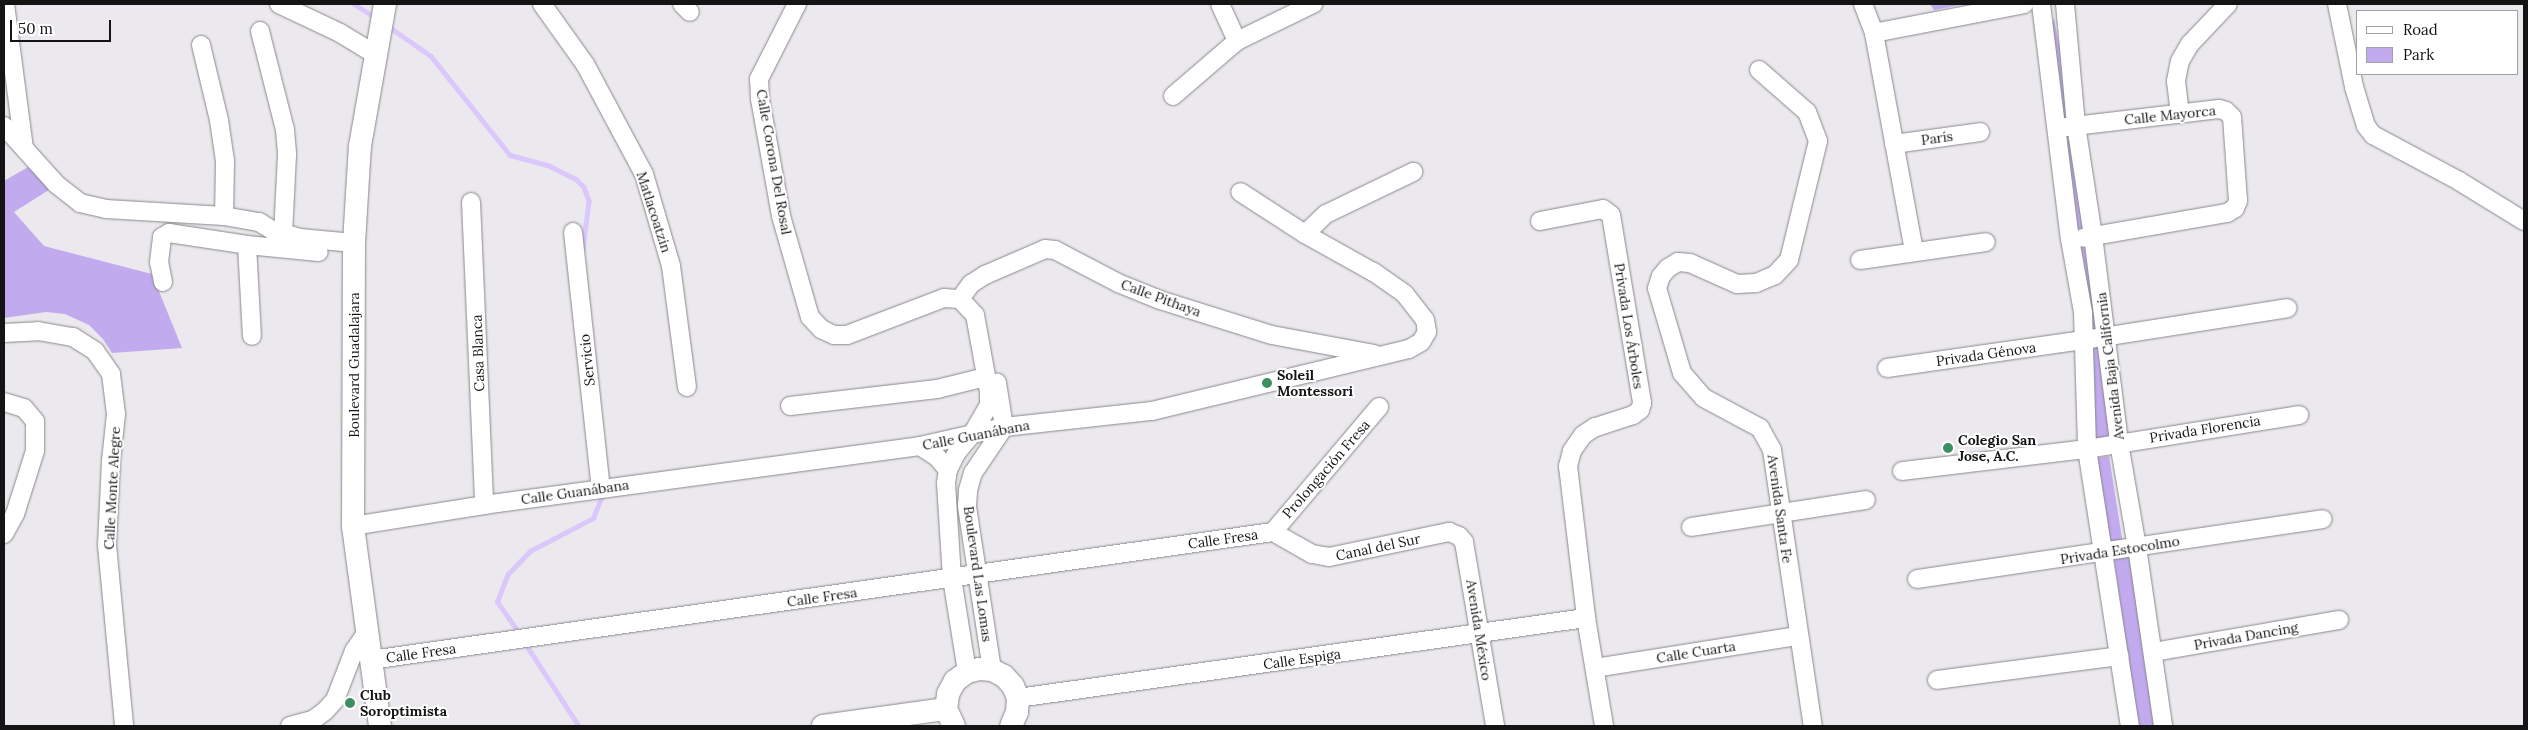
<!DOCTYPE html>
<html>
<head>
<meta charset="utf-8">
<style>
	body { margin:0 }
	#map { position:relative; width:2528px; height:730px; overflow:hidden; background:#ebe9ed; font-family:Lora,serif }
	div>[style] { position:absolute }
	[style*='--x'] { left:calc(var(--x)*1px); top:calc(var(--y)*1px); width:calc(var(--w)*1px); rotate:calc(var(--a)*1deg) }
	.green>* { inset:0; background:#c2aaee; transform-origin:0 0 }
	.stream>* { height:4.5px; margin:-2.25px; padding:0 2.25px; transform-origin:2.25px; border-radius:2.25px; background:#dac8fd }
	.roads { filter:drop-shadow(0 0 1px #88878b) drop-shadow(0 0 1px #88878b) }
	.minor>* { height:18px; margin:-9px; padding:0 9px; transform-origin:9px; border-radius:9px; background:#fff }
	.major>* { height:22px; margin:-11px; padding:0 11px; transform-origin:11px; border-radius:11px; background:#fff }
	.dots>* { width:14px; height:14px; translate:-50% -50%; box-sizing:border-box; border:2px solid #fff; border-radius:50% }
	span { translate:-50% -50%; white-space:nowrap; text-align:center; line-height:1.15; -webkit-text-stroke:4px #fff; paint-order:stroke }
	.street-label { font-size:14px; color:#141415 }
	.poi-label { font-size:14px; color:#141415; font-weight:700 }
	.left { translate:0 -50%; text-align:left }
	.frame { position:absolute; inset:0; border:5px solid #141415; pointer-events:none }
	.legend { position:absolute; left:2356px; top:10px; width:162px; height:65px; box-sizing:border-box; background:#fff; border:1px solid #a1a1a1; margin:0; padding:6px 9px; list-style:none; font-size:15px; color:#141415 }
	.legend li { display:flex; align-items:center; gap:10px; height:25px }
	.legend b { width:25px; border:1px solid #a1a1a1 }
	.scale { position:absolute; left:10px; top:20px; width:101px; height:22px; box-sizing:border-box; border:2px solid #141415; border-top:0; padding-left:6px; font-size:15px; line-height:18px; white-space:nowrap; color:#141415; -webkit-text-stroke:4px #fff; paint-order:stroke }
</style>
</head>
<body>
<div id="map">
	<div class="green">
		<i style="clip-path:polygon(1930px 4px,1965px 4px,1934px 10px)"></i>
		<i style="clip-path:polygon(2054px 18px,2064px 71px,2067px 119px,2062px 119px,2051px 26px)"></i>
		<i style="clip-path:polygon(2071px 140px,2085px 230px,2075px 231px,2064px 141px)"></i>
		<i style="clip-path:polygon(28px 167px,52px 188px,14px 212px,44px 246px,152px 274px,182px 348px,112px 353px,103px 339px,89px 325px,65px 314px,46px 312px,4px 318px,4px 181px)"></i>
		<i style="left:2087px;top:245px;width:85px;height:10px;rotate:82deg"></i>
		<i style="clip-path:polygon(2101px 344px,2109px 437px,2091px 440px,2090px 346px)"></i>
		<i style="left:2109px;top:456px;width:85px;height:12px;rotate:81deg"></i>
		<i style="left:2130px;top:557px;width:171px;height:16px;rotate:82deg"></i>
	</div>
	<div class="stream">
		<i style="--x:354;--y:4;--w:26;--a:32"></i>
		<i style="--x:388;--y:26;--w:52;--a:34.9"></i>
		<i style="--x:431;--y:56;--w:127;--a:51.4"></i>
		<i style="--x:510;--y:155;--w:39;--a:15"></i>
		<i style="--x:548;--y:165;--w:31;--a:27"></i>
		<i style="--x:576;--y:179;--w:11;--a:45"></i>
		<i style="--x:584;--y:187;--w:15;--a:70"></i>
		<i style="--x:589;--y:201;--w:49;--a:97"></i>
		<i style="--x:516;--y:629;--w:33;--a:-125"></i>
		<i style="--x:497;--y:602;--w:30;--a:-69"></i>
		<i style="--x:508;--y:574;--w:32;--a:-46"></i>
		<i style="--x:530;--y:551;--w:71;--a:-27.6"></i>
		<i style="--x:593;--y:518;--w:24;--a:-68"></i>
		<i style="--x:527;--y:646;--w:95;--a:57"></i>
	</div>
	<div class="roads">
		<div class="minor">
			<i style="--x:5;--y:4;--w:145;--a:82.5"></i>
			<i style="--x:279;--y:4;--w:68;--a:25.4"></i>
			<i style="--x:340;--y:33;--w:44;--a:31.2"></i>
			<i style="--x:542;--y:4;--w:74;--a:54.4"></i>
			<i style="--x:585;--y:64;--w:125;--a:61.8"></i>
			<i style="--x:644;--y:174;--w:96;--a:73.6"></i>
			<i style="--x:671;--y:266;--w:122;--a:82.5"></i>
			<i style="--x:682;--y:4;--w:11;--a:45"></i>
			<i style="--x:797;--y:4;--w:84;--a:116.9"></i>
			<i style="--x:759;--y:79;--w:20;--a:87"></i>
			<i style="--x:760;--y:99;--w:119;--a:79.8"></i>
			<i style="--x:781;--y:216;--w:105;--a:74"></i>
			<i style="--x:810;--y:317;--w:16;--a:47"></i>
			<i style="--x:821;--y:329;--w:14;--a:25"></i>
			<i style="--x:834;--y:335;--w:13;--a:0"></i>
			<i style="--x:847;--y:335;--w:104;--a:-20.9"></i>
			<i style="--x:944;--y:298;--w:16;--a:4"></i>
			<i style="--x:960;--y:299;--w:22;--a:47"></i>
			<i style="--x:975;--y:315;--w:78;--a:79.7"></i>
			<i style="--x:989;--y:392;--w:13;--a:90"></i>
			<i style="--x:989;--y:405;--w:32;--a:120"></i>
			<i style="--x:973;--y:433;--w:25;--a:130"></i>
			<i style="--x:957;--y:452;--w:20;--a:117"></i>
			<i style="--x:948;--y:470;--w:13;--a:99"></i>
			<i style="--x:946;--y:483;--w:95;--a:86.4"></i>
			<i style="--x:952;--y:578;--w:95;--a:80.9"></i>
			<i style="--x:1220;--y:4;--w:41;--a:65.3"></i>
			<i style="--x:1863;--y:4;--w:31;--a:69"></i>
			<i style="--x:1874;--y:33;--w:222;--a:79.6"></i>
			<i style="--x:2041;--y:4;--w:237;--a:83"></i>
			<i style="--x:2070;--y:239;--w:74;--a:79.9"></i>
			<i style="--x:2083;--y:312;--w:137;--a:88.3"></i>
			<i style="--x:2087;--y:449;--w:280;--a:81.2"></i>
			<i style="--x:2065;--y:4;--w:121;--a:84.8"></i>
			<i style="--x:2076;--y:125;--w:112;--a:81.3"></i>
			<i style="--x:2093;--y:236;--w:209;--a:82.8"></i>
			<i style="--x:2119;--y:443;--w:106;--a:80.2"></i>
			<i style="--x:2137;--y:547;--w:181;--a:81.7"></i>
			<i style="--x:2337;--y:4;--w:85;--a:78.4"></i>
			<i style="--x:2354;--y:87;--w:41;--a:72.9"></i>
			<i style="--x:2366;--y:126;--w:11;--a:52"></i>
			<i style="--x:2373;--y:135;--w:98;--a:28.1"></i>
			<i style="--x:2459;--y:181;--w:76;--a:31.6"></i>
			<i style="--x:260;--y:31;--w:102;--a:75.8"></i>
			<i style="--x:285;--y:130;--w:25;--a:85"></i>
			<i style="--x:287;--y:155;--w:79;--a:92.9"></i>
			<i style="--x:1874;--y:33;--w:153;--a:-10.9"></i>
			<i style="--x:201;--y:45;--w:77;--a:76.5"></i>
			<i style="--x:219;--y:120;--w:41;--a:81.7"></i>
			<i style="--x:225;--y:161;--w:55;--a:91"></i>
			<i style="--x:1759;--y:70;--w:64;--a:41.2"></i>
			<i style="--x:1807;--y:112;--w:31;--a:69"></i>
			<i style="--x:1818;--y:141;--w:122;--a:103.7"></i>
			<i style="--x:1789;--y:260;--w:21;--a:133"></i>
			<i style="--x:1775;--y:275;--w:21;--a:157"></i>
			<i style="--x:1756;--y:283;--w:19;--a:177"></i>
			<i style="--x:1737;--y:284;--w:51;--a:-155.9"></i>
			<i style="--x:1690;--y:263;--w:12;--a:-175"></i>
			<i style="--x:1678;--y:262;--w:12;--a:149"></i>
			<i style="--x:1668;--y:268;--w:11;--a:131"></i>
			<i style="--x:1661;--y:276;--w:13;--a:108"></i>
			<i style="--x:1657;--y:288;--w:89;--a:73.6"></i>
			<i style="--x:1682;--y:373;--w:33;--a:49"></i>
			<i style="--x:1704;--y:398;--w:64;--a:28.2"></i>
			<i style="--x:1760;--y:428;--w:25;--a:61"></i>
			<i style="--x:1772;--y:450;--w:279;--a:81.6"></i>
			<i style="--x:1173;--y:96;--w:84;--a:-40.7"></i>
			<i style="--x:1237;--y:41;--w:85;--a:-26"></i>
			<i style="--x:2180;--y:114;--w:33;--a:-97"></i>
			<i style="--x:2176;--y:81;--w:20;--a:-79"></i>
			<i style="--x:2180;--y:61;--w:20;--a:-60"></i>
			<i style="--x:2190;--y:44;--w:55;--a:-46.5"></i>
			<i style="--x:4;--y:126;--w:78;--a:48.1"></i>
			<i style="--x:56;--y:184;--w:31;--a:38"></i>
			<i style="--x:80;--y:203;--w:27;--a:13"></i>
			<i style="--x:106;--y:209;--w:118;--a:3.4"></i>
			<i style="--x:224;--y:216;--w:36;--a:10"></i>
			<i style="--x:259;--y:222;--w:15;--a:32"></i>
			<i style="--x:272;--y:230;--w:29;--a:16"></i>
			<i style="--x:300;--y:238;--w:54;--a:5.3"></i>
			<i style="--x:2066;--y:127;--w:154;--a:-6.7"></i>
			<i style="--x:2219;--y:109;--w:7;--a:16"></i>
			<i style="--x:2226;--y:111;--w:8;--a:45"></i>
			<i style="--x:2232;--y:117;--w:84;--a:85.9"></i>
			<i style="--x:2238;--y:201;--w:8;--a:113"></i>
			<i style="--x:2235;--y:208;--w:9;--a:148"></i>
			<i style="--x:2227;--y:213;--w:146;--a:170.2"></i>
			<i style="--x:1894;--y:144;--w:87;--a:-7.9"></i>
			<i style="--x:471;--y:202;--w:303;--a:87.5"></i>
			<i style="--x:1540;--y:221;--w:64;--a:-10.8"></i>
			<i style="--x:1603;--y:209;--w:10;--a:37"></i>
			<i style="--x:1611;--y:215;--w:191;--a:80.6"></i>
			<i style="--x:1642;--y:403;--w:7;--a:106"></i>
			<i style="--x:1640;--y:410;--w:9;--a:144"></i>
			<i style="--x:1633;--y:415;--w:40;--a:162"></i>
			<i style="--x:1595;--y:427;--w:14;--a:146"></i>
			<i style="--x:1583;--y:435;--w:19;--a:125"></i>
			<i style="--x:1572;--y:451;--w:16;--a:105"></i>
			<i style="--x:1568;--y:466;--w:153;--a:83.2"></i>
			<i style="--x:1586;--y:618;--w:109;--a:80.5"></i>
			<i style="--x:573;--y:232;--w:258;--a:83.8"></i>
			<i style="--x:1305;--y:234;--w:29;--a:-44"></i>
			<i style="--x:1326;--y:214;--w:97;--a:-25.8"></i>
			<i style="--x:247;--y:245;--w:91;--a:86.9"></i>
			<i style="--x:1860;--y:260;--w:127;--a:-8.1"></i>
			<i style="--x:163;--y:282;--w:20;--a:-101"></i>
			<i style="--x:159;--y:262;--w:25;--a:-83"></i>
			<i style="--x:162;--y:237;--w:8;--a:-30"></i>
			<i style="--x:169;--y:233;--w:79;--a:8.7"></i>
			<i style="--x:247;--y:245;--w:72;--a:5.6"></i>
			<i style="--x:960;--y:299;--w:19;--a:-54"></i>
			<i style="--x:971;--y:284;--w:17;--a:-33"></i>
			<i style="--x:985;--y:275;--w:65;--a:-23.4"></i>
			<i style="--x:1045;--y:249;--w:10;--a:6"></i>
			<i style="--x:1055;--y:250;--w:71;--a:27.6"></i>
			<i style="--x:1118;--y:283;--w:45;--a:22"></i>
			<i style="--x:1160;--y:300;--w:117;--a:17.4"></i>
			<i style="--x:1272;--y:335;--w:104;--a:10.6"></i>
			<i style="--x:4;--y:333;--w:34;--a:-3"></i>
			<i style="--x:38;--y:331;--w:36;--a:10"></i>
			<i style="--x:73;--y:337;--w:26;--a:32"></i>
			<i style="--x:95;--y:351;--w:28;--a:55"></i>
			<i style="--x:111;--y:374;--w:40;--a:82.9"></i>
			<i style="--x:116;--y:414;--w:47;--a:96.1"></i>
			<i style="--x:111;--y:461;--w:84;--a:92.7"></i>
			<i style="--x:107;--y:545;--w:182;--a:84.6"></i>
			<i style="--x:1887;--y:368;--w:199;--a:-8.1"></i>
			<i style="--x:2084;--y:340;--w:206;--a:-8.9"></i>
			<i style="--x:4;--y:402;--w:21;--a:17"></i>
			<i style="--x:24;--y:408;--w:17;--a:50"></i>
			<i style="--x:35;--y:421;--w:30;--a:90"></i>
			<i style="--x:35;--y:451;--w:66;--a:107.6"></i>
			<i style="--x:15;--y:514;--w:23;--a:119"></i>
			<i style="--x:790;--y:406;--w:148;--a:-6.6"></i>
			<i style="--x:937;--y:389;--w:50;--a:-13.8"></i>
			<i style="--x:920;--y:446;--w:20;--a:33"></i>
			<i style="--x:937;--y:457;--w:17;--a:50"></i>
			<i style="--x:1902;--y:471;--w:186;--a:-6.8"></i>
			<i style="--x:2087;--y:449;--w:215;--a:-9.1"></i>
			<i style="--x:353;--y:526;--w:133;--a:-9.1"></i>
			<i style="--x:484;--y:505;--w:440;--a:-7.7"></i>
			<i style="--x:920;--y:446;--w:86;--a:-12.7"></i>
			<i style="--x:1004;--y:427;--w:149;--a:-6.2"></i>
			<i style="--x:1152;--y:411;--w:264;--a:-13.6"></i>
			<i style="--x:1409;--y:349;--w:14;--a:-30"></i>
			<i style="--x:1421;--y:342;--w:12;--a:-59"></i>
			<i style="--x:1427;--y:332;--w:12;--a:-99"></i>
			<i style="--x:1425;--y:320;--w:33;--a:-128"></i>
			<i style="--x:1405;--y:294;--w:39;--a:-145"></i>
			<i style="--x:1373;--y:272;--w:78;--a:-150.8"></i>
			<i style="--x:1305;--y:234;--w:77;--a:-147.1"></i>
			<i style="--x:1691;--y:527;--w:177;--a:-8.8"></i>
			<i style="--x:1273;--y:532;--w:45;--a:29.4"></i>
			<i style="--x:1312;--y:554;--w:17;--a:10"></i>
			<i style="--x:1329;--y:557;--w:123;--a:-11.8"></i>
			<i style="--x:1449;--y:532;--w:11;--a:22"></i>
			<i style="--x:1459;--y:536;--w:8;--a:50"></i>
			<i style="--x:1464;--y:542;--w:187;--a:80.4"></i>
			<i style="--x:1273;--y:532;--w:164;--a:-49.7"></i>
			<i style="--x:1917;--y:579;--w:410;--a:-8.4"></i>
			<i style="--x:2153;--y:652;--w:189;--a:-9.8"></i>
			<i style="--x:371;--y:660;--w:911;--a:-8.08"></i>
			<i style="--x:1595;--y:668;--w:206;--a:-9"></i>
			<i style="--x:992;--y:670;--w:166;--a:-98.7"></i>
			<i style="--x:967;--y:506;--w:16;--a:-86"></i>
			<i style="--x:968;--y:490;--w:18;--a:-74"></i>
			<i style="--x:973;--y:473;--w:55;--a:-56"></i>
			<i style="--x:1004;--y:427;--w:45;--a:-99"></i>
			<i style="--x:1937;--y:680;--w:184;--a:-7.5"></i>
			<i style="--x:1018;--y:698;--w:574;--a:-8.02"></i>
			<i style="--x:290;--y:726;--w:24;--a:-15"></i>
			<i style="--x:313;--y:720;--w:15;--a:-37"></i>
			<i style="--x:325;--y:711;--w:15;--a:-48"></i>
			<i style="--x:335;--y:700;--w:53;--a:-68.8"></i>
			<i style="--x:354;--y:651;--w:23;--a:-56"></i>
		</div>
		<div class="major">
			<i style="--x:380;--y:726;--w:202;--a:-97.7"></i>
			<i style="--x:353;--y:526;--w:283;--a:-89.8"></i>
			<i style="--x:354;--y:243;--w:97;--a:-86.5"></i>
			<i style="--x:360;--y:146;--w:144;--a:-80"></i>
			<i style="--x:823;--y:726;--w:124;--a:-7.9"></i>
			<i style="--x:954;--y:726;--w:19;--a:-115"></i>
			<i style="--x:946;--y:709;--w:15;--a:-82"></i>
			<i style="--x:948;--y:694;--w:15;--a:-62"></i>
			<i style="--x:955;--y:681;--w:15;--a:-37"></i>
			<i style="--x:967;--y:672;--w:12;--a:-14"></i>
			<i style="--x:979;--y:669;--w:13;--a:4"></i>
			<i style="--x:992;--y:670;--w:13;--a:27"></i>
			<i style="--x:1004;--y:676;--w:13;--a:48"></i>
			<i style="--x:1013;--y:686;--w:13;--a:67"></i>
			<i style="--x:1018;--y:698;--w:14;--a:94"></i>
			<i style="--x:1017;--y:712;--w:15;--a:113"></i>
		</div>
	</div>
	<div class="dots">
		<i style="left:1267px;top:383px;background:#3c8f62"></i>
		<i style="left:1948px;top:448px;background:#3c8f62"></i>
		<i style="left:350px;top:703px;background:#3c8f62"></i>
	</div>
	<div class="street-label">
		<span style="left:2170px;top:115px;rotate:-6deg">Calle Mayorca</span>
		<span style="left:1937px;top:138px;rotate:-8deg">París</span>
		<span style="left:774px;top:162px;rotate:80deg">Calle Corona Del Rosal</span>
		<span style="left:654px;top:212px;rotate:72deg">Matlacoatzin</span>
		<span style="left:1161px;top:298px;rotate:20deg">Calle Pithaya</span>
		<span style="left:1629px;top:326px;rotate:81deg">Privada Los Árboles</span>
		<span style="left:478px;top:353px;rotate:-92deg">Casa Blanca</span>
		<span style="left:1986px;top:354px;rotate:-8deg">Privada Génova</span>
		<span style="left:587px;top:360px;rotate:-96deg">Servicio</span>
		<span style="left:354px;top:365px;rotate:-90deg">Boulevard Guadalajara</span>
		<span style="left:2110px;top:366px;rotate:-97deg">Avenida Baja California</span>
		<span style="left:2205px;top:429px;rotate:-9deg">Privada Florencia</span>
		<span style="left:976px;top:435px;rotate:-11deg">Calle Guanábana</span>
		<span style="left:1326px;top:469px;rotate:-49deg">Prolongación Fresa</span>
		<span style="left:112px;top:488px;rotate:-87deg">Calle Monte Alegre</span>
		<span style="left:575px;top:492px;rotate:-8deg">Calle Guanábana</span>
		<span style="left:1780px;top:509px;rotate:82deg">Avenida Santa Fe</span>
		<span style="left:1223px;top:539px;rotate:-8deg">Calle Fresa</span>
		<span style="left:1378px;top:547px;rotate:-12deg">Canal del Sur</span>
		<span style="left:2120px;top:550px;rotate:-9deg">Privada Estocolmo</span>
		<span style="left:978px;top:574px;rotate:82deg">Boulevard Las Lomas</span>
		<span style="left:822px;top:597px;rotate:-8deg">Calle Fresa</span>
		<span style="left:1479px;top:630px;rotate:81deg">Avenida México</span>
		<span style="left:2246px;top:636px;rotate:-10deg">Privada Dancing</span>
		<span style="left:1696px;top:652px;rotate:-9deg">Calle Cuarta</span>
		<span style="left:421px;top:653px;rotate:-8deg">Calle Fresa</span>
		<span style="left:1302px;top:659px;rotate:-8deg">Calle Espiga</span>
	</div>
	<div class="poi-label">
		<span class="left" style="left:1277px;top:383px">Soleil<br>Montessori</span>
		<span class="left" style="left:1958px;top:448px">Colegio San<br>Jose, A.C.</span>
		<span class="left" style="left:360px;top:703px">Club<br>Soroptimista</span>
	</div>
	<div class="frame"></div>
	<ul class="legend">
	<li><b style="height:6px;background:#fff"></b>Road</li>
	<li><b style="height:14px;background:#c2aaee"></b>Park</li>
	</ul>
	<div class="scale">50 m</div>
</div>
</body>
</html>
